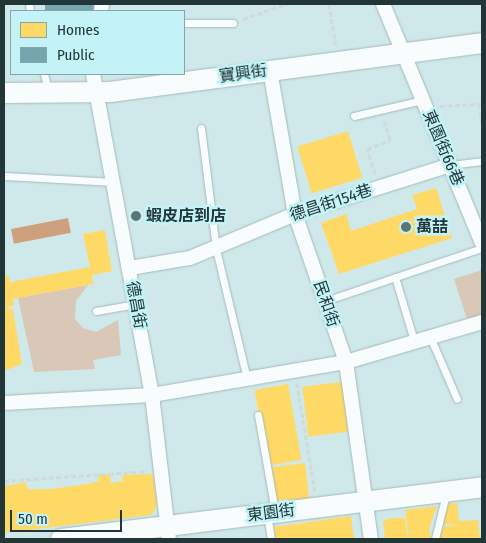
<!DOCTYPE html>
<html>
<head>
<meta charset="utf-8">
<style>
	body { margin:0 }
	#map { position:relative; width:486px; height:543px; overflow:hidden; background:#cfe9eb; font-family:"Fira Sans Condensed","Noto Sans TC",sans-serif }
	div>[style] { position:absolute }
	[style*='--x'] { left:calc(var(--x)*1px); top:calc(var(--y)*1px); width:calc(var(--w)*1px); rotate:calc(var(--a)*1deg) }
	.green>* { inset:0; background:#d9c7b7 }
	.water>* { inset:0; background:#cfa07e; transform-origin:0 0 }
	.homes>* { inset:0; background:#ffd966; transform-origin:0 0 }
	.public>* { inset:0; background:#76a5af; transform-origin:0 0 }
	.path>* { height:2.5px; margin-top:-1.25px; transform-origin:0; background:repeating-linear-gradient(90deg,#d1d9da 0 5px,transparent 0 7.5px) }
	.roads { filter:drop-shadow(0 0 1px #a5babc) drop-shadow(0 0 1px #a5babc) }
	.lane>* { height:7px; margin:-3.5px; padding:0 3.5px; transform-origin:3.5px; border-radius:3.5px; background:#f8fcfc }
	.street>* { height:14px; margin:-7px; padding:0 7px; transform-origin:7px; border-radius:7px; background:#f8fcfc }
	.secondary>* { height:20px; margin:-10px; padding:0 10px; transform-origin:10px; border-radius:10px; background:#f8fcfc }
	.dots>* { width:14px; height:14px; translate:-50% -50%; box-sizing:border-box; border:2px solid #c3f3f7; border-radius:50% }
	span { translate:-50% -50%; white-space:nowrap; text-align:center; line-height:1.15; -webkit-text-stroke:5px #c3f3f7; paint-order:stroke }
	.street-label { font-size:16px; color:#223537 }
	.poi-label { font-size:16px; color:#223537; font-weight:700 }
	.left { translate:0 -50%; text-align:left }
	.frame { position:absolute; inset:0; border:5px solid #223537; pointer-events:none }
	.legend { position:absolute; left:10px; top:10px; width:175px; height:65px; box-sizing:border-box; background:#c3f3f7; border:1px solid #83a7aa; margin:0; padding:6px 9px; list-style:none; font-size:15px; color:#223537 }
	.legend li { display:flex; align-items:center; gap:10px; height:25px }
	.legend b { width:25px; border:1px solid #83a7aa }
	.scale { position:absolute; left:10px; top:510px; width:112px; height:22px; box-sizing:border-box; border:2px solid #223537; border-top:0; padding-left:6px; font-size:15px; line-height:18px; white-space:nowrap; color:#223537; -webkit-text-stroke:4px #c3f3f7; paint-order:stroke }
</style>
</head>
<body>
<div id="map">
	<div class="green">
		<i style="clip-path:polygon(482px 270px,482px 314px,467px 319px,454px 279px)"></i>
		<i style="clip-path:polygon(88px 285px,76px 301px,75px 319px,83px 328px,96px 332px,118px 320px,121px 355px,93px 360px,95px 369px,34px 372px,18px 298px)"></i>
	</div>
	<div class="water">
		<i style="left:68px;top:218px;width:15px;height:58px;rotate:79deg"></i>
	</div>
	<div class="homes">
		<i style="left:348px;top:131px;width:49px;height:53px;rotate:73deg"></i>
		<i style="clip-path:polygon(436px 188px,452px 238px,339px 274px,321px 223px,346px 214px,351px 231px,417px 209px,412px 195px)"></i>
		<i style="clip-path:polygon(105px 230px,112px 271px,92px 275px,93px 284px,13px 299px,14px 306px,6px 307px,13px 310px,22px 364px,4px 371px,4px 276px,8px 275px,10px 282px,90px 267px,83px 234px)"></i>
		<i style="left:342px;top:382px;width:50px;height:40px;rotate:83deg"></i>
		<i style="left:288px;top:384px;width:77px;height:34px;rotate:80deg"></i>
		<i style="left:305px;top:463px;width:38px;height:36px;rotate:83deg"></i>
		<i style="clip-path:polygon(110px 474px,111px 483px,123px 481px,122px 475px,153px 474px,157px 506px,151px 515px,4px 533px,5px 486px,26px 482px,27px 489px,51px 489px,87px 484px,99px 481px,98px 475px)"></i>
		<i style="clip-path:polygon(457px 503px,459px 521px,478px 520px,480px 539px,437px 539px,440px 527px,458px 525px,443px 524px,447px 504px)"></i>
		<i style="clip-path:polygon(437px 506px,429px 529px,431px 539px,409px 539px,405px 510px)"></i>
		<i style="clip-path:polygon(351px 516px,354px 539px,275px 539px,273px 527px)"></i>
		<i style="clip-path:polygon(390px 518px,405px 518px,408px 539px,385px 538px,383px 521px)"></i>
	</div>
	<div class="public">
		<i style="left:45px;top:4px;width:49px;height:7px"></i>
	</div>
	<div class="path">
		<i style="--x:329;--y:4;--w:41;--a:80.1"></i>
		<i style="--x:243;--y:19;--w:46;--a:-19.2"></i>
		<i style="--x:480;--y:104;--w:21;--a:85"></i>
		<i style="--x:440;--y:106;--w:42;--a:-2.7"></i>
		<i style="--x:375;--y:174;--w:26;--a:-108"></i>
		<i style="--x:367;--y:149;--w:25;--a:-21"></i>
		<i style="--x:390;--y:140;--w:22;--a:-108"></i>
		<i style="--x:297;--y:383;--w:109;--a:80.5"></i>
		<i style="--x:4;--y:481;--w:143;--a:-4"></i>
	</div>
	<div class="roads">
		<div class="lane">
			<i style="--x:29;--y:4;--w:7;--a:82"></i>
			<i style="--x:184;--y:23;--w:49;--a:0"></i>
			<i style="--x:44;--y:74;--w:16;--a:76"></i>
			<i style="--x:354;--y:116;--w:71;--a:-13.1"></i>
			<i style="--x:201;--y:128;--w:122;--a:82.9"></i>
			<i style="--x:216;--y:249;--w:134;--a:76.6"></i>
			<i style="--x:450;--y:165;--w:32;--a:-7"></i>
			<i style="--x:4;--y:176;--w:111;--a:3.1"></i>
			<i style="--x:395;--y:277;--w:70;--a:73.4"></i>
			<i style="--x:325;--y:301;--w:166;--a:-18.7"></i>
			<i style="--x:96;--y:311;--w:41;--a:-9.9"></i>
			<i style="--x:431;--y:339;--w:65;--a:66.6"></i>
			<i style="--x:258;--y:415;--w:97;--a:80"></i>
			<i style="--x:267;--y:514;--w:25;--a:81"></i>
			<i style="--x:435;--y:539;--w:46;--a:-76.3"></i>
		</div>
		<div class="street">
			<i style="--x:383;--y:4;--w:259;--a:67.5"></i>
			<i style="--x:101;--y:11;--w:7;--a:-82"></i>
			<i style="--x:270;--y:70;--w:146;--a:80.2"></i>
			<i style="--x:295;--y:214;--w:157;--a:71"></i>
			<i style="--x:346;--y:362;--w:179;--a:82"></i>
			<i style="--x:93;--y:74;--w:326;--a:79.6"></i>
			<i style="--x:152;--y:395;--w:145;--a:83.3"></i>
			<i style="--x:130;--y:268;--w:61;--a:-9.5"></i>
			<i style="--x:190;--y:258;--w:114;--a:-22.7"></i>
			<i style="--x:295;--y:214;--w:163;--a:-17.5"></i>
			<i style="--x:4;--y:403;--w:148;--a:-3.1"></i>
			<i style="--x:152;--y:395;--w:197;--a:-9.7"></i>
			<i style="--x:346;--y:362;--w:142;--a:-16.4"></i>
		</div>
		<div class="secondary">
			<i style="--x:4;--y:93;--w:106;--a:-0.5"></i>
			<i style="--x:110;--y:92;--w:375;--a:-7.5"></i>
			<i style="--x:61;--y:539;--w:424;--a:-7"></i>
		</div>
	</div>
	<div class="dots">
		<i style="left:136px;top:216px;background:#5f7476"></i>
		<i style="left:406px;top:227px;background:#5f7476"></i>
	</div>
	<div class="street-label">
		<span style="left:243px;top:74px;rotate:-8deg">寶興街</span>
		<span style="left:443px;top:148px;rotate:67deg">東園街66巷</span>
		<span style="left:331px;top:203px;rotate:-18deg">德昌街154巷</span>
		<span style="left:326px;top:304px;rotate:71deg">民和街</span>
		<span style="left:136px;top:305px;rotate:80deg">德昌街</span>
		<span style="left:271px;top:513px;rotate:-7deg">東園街</span>
	</div>
	<div class="poi-label">
		<span class="left" style="left:146px;top:216px">蝦皮店到店</span>
		<span class="left" style="left:416px;top:227px">萬喆</span>
	</div>
	<div class="frame"></div>
	<ul class="legend">
	<li><b style="height:14px;background:#ffd966"></b>Homes</li>
	<li><b style="height:14px;background:#76a5af"></b>Public</li>
	</ul>
	<div class="scale">50 m</div>
</div>
</body>
</html>
